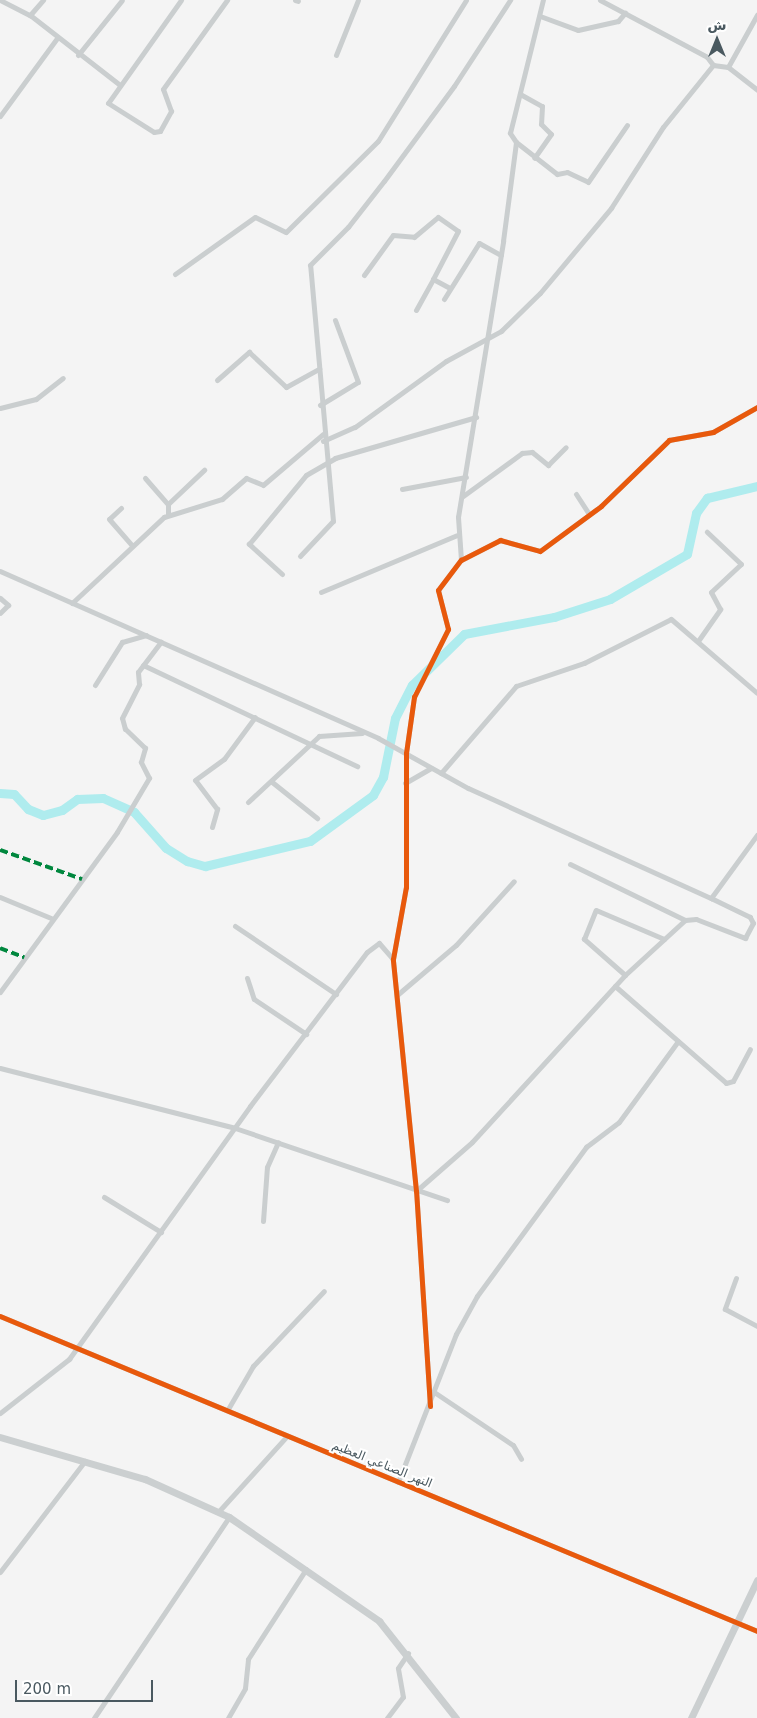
<!DOCTYPE html>
<html>
<head>
<meta charset="utf-8">
<style>
	body { margin:0 }
	#map { position:relative; width:757px; height:1718px; overflow:hidden; background:#f4f4f4; font-family:"DejaVu Sans","Noto Sans Arabic",sans-serif }
	div>[style] { position:absolute }
	[style*='--x'] { left:calc(var(--x)*1px); top:calc(var(--y)*1px); width:calc(var(--w)*1px); rotate:calc(var(--a)*1deg) }
	.river>* { height:9px; margin:-4.5px; padding:0 4.5px; transform-origin:4.5px; border-radius:4.5px; background:#afecee }
	.street>* { height:5px; margin:-2.5px; padding:0 2.5px; transform-origin:2.5px; border-radius:2.5px; background:#cacecf }
	.secondary>* { height:7px; margin:-3.5px; padding:0 3.5px; transform-origin:3.5px; border-radius:3.5px; background:#cbcfd0 }
	.quiet>* { height:4px; margin-top:-2px; transform-origin:0; background:repeating-linear-gradient(90deg,#00873e 0 8px,transparent 0 12px) }
	.cycleway>* { height:5px; margin:-2.5px; padding:0 2.5px; transform-origin:2.5px; border-radius:2.5px; background:#e8590c }
	span { translate:-50% -50%; white-space:nowrap; text-align:center; line-height:1.15; -webkit-text-stroke:4px #fff; paint-order:stroke }
	.street-label { font-size:12px; color:#4a5960 }
	.north { position:absolute; left:692px; top:15px; width:50px; height:50px; -webkit-text-stroke:4px #fff; paint-order:stroke; rotate:0deg; font-size:14px; font-weight:700; line-height:20px; text-align:center; color:#4a5960 }
	.north::after { content:''; display:block; margin:auto; width:18px; height:22px; background:#4a5960; clip-path:polygon(50% 0,100% 100%,50% 72%,0 100%) }
	.scale { position:absolute; left:15px; top:1680px; width:138px; height:22px; box-sizing:border-box; border:2px solid #4a5960; border-top:0; padding-left:6px; font-size:15px; line-height:18px; white-space:nowrap; color:#4a5960; -webkit-text-stroke:4px #fff; paint-order:stroke }
</style>
</head>
<body>
<div id="map">
	<div class="river">
		<i style="--x:0;--y:793;--w:14;--a:4"></i>
		<i style="--x:14;--y:794;--w:21;--a:47"></i>
		<i style="--x:28;--y:809;--w:16;--a:22"></i>
		<i style="--x:43;--y:815;--w:20;--a:-15"></i>
		<i style="--x:62;--y:810;--w:19;--a:-36"></i>
		<i style="--x:77;--y:799;--w:26;--a:-2"></i>
		<i style="--x:103;--y:798;--w:34;--a:24"></i>
		<i style="--x:134;--y:812;--w:48;--a:48.4"></i>
		<i style="--x:166;--y:848;--w:25;--a:32"></i>
		<i style="--x:187;--y:861;--w:19;--a:16"></i>
		<i style="--x:205;--y:866;--w:108;--a:-13.4"></i>
		<i style="--x:310;--y:841;--w:78;--a:-36.1"></i>
		<i style="--x:373;--y:795;--w:21;--a:-61"></i>
		<i style="--x:383;--y:777;--w:60;--a:-78.5"></i>
		<i style="--x:395;--y:718;--w:37;--a:-63"></i>
		<i style="--x:412;--y:685;--w:73;--a:-44.4"></i>
		<i style="--x:464;--y:634;--w:92;--a:-10.7"></i>
		<i style="--x:554;--y:617;--w:59;--a:-17.8"></i>
		<i style="--x:610;--y:599;--w:89;--a:-30.3"></i>
		<i style="--x:687;--y:554;--w:42;--a:-77.6"></i>
		<i style="--x:696;--y:513;--w:19;--a:-54"></i>
		<i style="--x:707;--y:498;--w:51;--a:-13.5"></i>
	</div>
	<div class="street">
		<i style="--x:0;--y:0;--w:34;--a:27"></i>
		<i style="--x:30;--y:15;--w:114;--a:37.9"></i>
		<i style="--x:181;--y:0;--w:126;--a:125.3"></i>
		<i style="--x:108;--y:103;--w:54;--a:32.2"></i>
		<i style="--x:154;--y:132;--w:6;--a:-9"></i>
		<i style="--x:160;--y:131;--w:23;--a:-61"></i>
		<i style="--x:171;--y:111;--w:23;--a:-110"></i>
		<i style="--x:163;--y:89;--w:110;--a:-54.3"></i>
		<i style="--x:295;--y:0;--w:3;--a:18"></i>
		<i style="--x:600;--y:0;--w:121;--a:28"></i>
		<i style="--x:707;--y:57;--w:10;--a:53"></i>
		<i style="--x:30;--y:15;--w:20;--a:-49"></i>
		<i style="--x:540;--y:16;--w:40;--a:20.2"></i>
		<i style="--x:578;--y:30;--w:41;--a:-12.7"></i>
		<i style="--x:618;--y:21;--w:11;--a:-49"></i>
		<i style="--x:78;--y:55;--w:70;--a:-51.3"></i>
		<i style="--x:336;--y:55;--w:59;--a:-68.2"></i>
		<i style="--x:728;--y:67;--w:37;--a:38"></i>
		<i style="--x:520;--y:94;--w:25;--a:29"></i>
		<i style="--x:542;--y:106;--w:18;--a:93"></i>
		<i style="--x:541;--y:124;--w:14;--a:45"></i>
		<i style="--x:551;--y:134;--w:29;--a:125"></i>
		<i style="--x:0;--y:116;--w:97;--a:-53.8"></i>
		<i style="--x:516;--y:142;--w:52;--a:38"></i>
		<i style="--x:557;--y:174;--w:10;--a:-11"></i>
		<i style="--x:567;--y:172;--w:23;--a:25"></i>
		<i style="--x:588;--y:182;--w:69;--a:-55.6"></i>
		<i style="--x:175;--y:274;--w:98;--a:-35.5"></i>
		<i style="--x:255;--y:217;--w:34;--a:26"></i>
		<i style="--x:286;--y:232;--w:129;--a:-44.7"></i>
		<i style="--x:378;--y:141;--w:166;--a:-58"></i>
		<i style="--x:364;--y:275;--w:49;--a:-54.1"></i>
		<i style="--x:393;--y:235;--w:21;--a:5"></i>
		<i style="--x:414;--y:237;--w:31;--a:-40"></i>
		<i style="--x:438;--y:217;--w:24;--a:35"></i>
		<i style="--x:458;--y:231;--w:54;--a:117.5"></i>
		<i style="--x:433;--y:279;--w:19;--a:28"></i>
		<i style="--x:444;--y:299;--w:66;--a:-58"></i>
		<i style="--x:479;--y:243;--w:25;--a:29"></i>
		<i style="--x:416;--y:310;--w:35;--a:-61"></i>
		<i style="--x:217;--y:380;--w:43;--a:-41.2"></i>
		<i style="--x:249;--y:352;--w:51;--a:43.4"></i>
		<i style="--x:286;--y:387;--w:38;--a:-29"></i>
		<i style="--x:320;--y:405;--w:44;--a:-31.2"></i>
		<i style="--x:358;--y:382;--w:66;--a:-110.4"></i>
		<i style="--x:0;--y:408;--w:37;--a:-14"></i>
		<i style="--x:36;--y:399;--w:34;--a:-38"></i>
		<i style="--x:323;--y:441;--w:35;--a:-24"></i>
		<i style="--x:355;--y:427;--w:112;--a:-36"></i>
		<i style="--x:446;--y:361;--w:63;--a:-28.6"></i>
		<i style="--x:501;--y:331;--w:54;--a:-44.3"></i>
		<i style="--x:540;--y:293;--w:111;--a:-50.1"></i>
		<i style="--x:611;--y:208;--w:96;--a:-57.3"></i>
		<i style="--x:663;--y:127;--w:80;--a:-51.1"></i>
		<i style="--x:713;--y:65;--w:15;--a:8"></i>
		<i style="--x:728;--y:67;--w:60;--a:-60.9"></i>
		<i style="--x:145;--y:478;--w:35;--a:49"></i>
		<i style="--x:402;--y:489;--w:65;--a:-10.6"></i>
		<i style="--x:576;--y:494;--w:24;--a:57"></i>
		<i style="--x:463;--y:496;--w:73;--a:-36.1"></i>
		<i style="--x:522;--y:453;--w:10;--a:-6"></i>
		<i style="--x:532;--y:452;--w:21;--a:39"></i>
		<i style="--x:548;--y:465;--w:25;--a:-45"></i>
		<i style="--x:121;--y:508;--w:16;--a:137"></i>
		<i style="--x:109;--y:519;--w:35;--a:49"></i>
		<i style="--x:168;--y:515;--w:11;--a:-90"></i>
		<i style="--x:168;--y:504;--w:50;--a:-43.4"></i>
		<i style="--x:300;--y:556;--w:48;--a:-46.7"></i>
		<i style="--x:333;--y:521;--w:257;--a:-95.1"></i>
		<i style="--x:310;--y:265;--w:54;--a:-45"></i>
		<i style="--x:348;--y:227;--w:58;--a:-52"></i>
		<i style="--x:384;--y:181;--w:118;--a:-53.6"></i>
		<i style="--x:454;--y:86;--w:103;--a:-56.9"></i>
		<i style="--x:461;--y:560;--w:43;--a:-94"></i>
		<i style="--x:458;--y:517;--w:280;--a:-80.7"></i>
		<i style="--x:503;--y:241;--w:100;--a:-82.5"></i>
		<i style="--x:516;--y:142;--w:11;--a:-124"></i>
		<i style="--x:510;--y:133;--w:137;--a:-76.1"></i>
		<i style="--x:0;--y:571;--w:413;--a:23.8"></i>
		<i style="--x:378;--y:738;--w:103;--a:29.1"></i>
		<i style="--x:468;--y:788;--w:267;--a:24.4"></i>
		<i style="--x:282;--y:574;--w:45;--a:-137.7"></i>
		<i style="--x:249;--y:544;--w:89;--a:-50.4"></i>
		<i style="--x:306;--y:475;--w:34;--a:-30"></i>
		<i style="--x:335;--y:458;--w:147;--a:-16.2"></i>
		<i style="--x:321;--y:592;--w:147;--a:-22.7"></i>
		<i style="--x:0;--y:598;--w:11;--a:41"></i>
		<i style="--x:8;--y:605;--w:11;--a:135"></i>
		<i style="--x:72;--y:603;--w:126;--a:-43.1"></i>
		<i style="--x:164;--y:517;--w:61;--a:-17.2"></i>
		<i style="--x:222;--y:499;--w:32;--a:-41"></i>
		<i style="--x:246;--y:478;--w:18;--a:22"></i>
		<i style="--x:263;--y:485;--w:79;--a:-40.4"></i>
		<i style="--x:698;--y:641;--w:39;--a:-55"></i>
		<i style="--x:720;--y:609;--w:19;--a:-118"></i>
		<i style="--x:711;--y:592;--w:41;--a:-43"></i>
		<i style="--x:741;--y:564;--w:47;--a:-136.7"></i>
		<i style="--x:143;--y:665;--w:237;--a:25.3"></i>
		<i style="--x:95;--y:685;--w:51;--a:-57.9"></i>
		<i style="--x:122;--y:642;--w:25;--a:-16"></i>
		<i style="--x:441;--y:773;--w:115;--a:-49.2"></i>
		<i style="--x:516;--y:686;--w:72;--a:-18.7"></i>
		<i style="--x:584;--y:663;--w:97;--a:-26.8"></i>
		<i style="--x:671;--y:619;--w:113;--a:40.7"></i>
		<i style="--x:272;--y:782;--w:58;--a:38.7"></i>
		<i style="--x:405;--y:783;--w:30;--a:-30"></i>
		<i style="--x:248;--y:802;--w:97;--a:-42.9"></i>
		<i style="--x:319;--y:736;--w:43;--a:-4"></i>
		<i style="--x:212;--y:827;--w:19;--a:-74"></i>
		<i style="--x:217;--y:809;--w:36;--a:-127"></i>
		<i style="--x:195;--y:780;--w:36;--a:-36"></i>
		<i style="--x:224;--y:759;--w:52;--a:-53.6"></i>
		<i style="--x:570;--y:864;--w:128;--a:26"></i>
		<i style="--x:0;--y:897;--w:55;--a:22.4"></i>
		<i style="--x:235;--y:926;--w:122;--a:34"></i>
		<i style="--x:625;--y:975;--w:55;--a:-138.7"></i>
		<i style="--x:584;--y:939;--w:31;--a:-68"></i>
		<i style="--x:596;--y:910;--w:74;--a:23.1"></i>
		<i style="--x:247;--y:978;--w:22;--a:72"></i>
		<i style="--x:254;--y:999;--w:63;--a:33.9"></i>
		<i style="--x:615;--y:986;--w:147;--a:41.1"></i>
		<i style="--x:726;--y:1083;--w:7;--a:-16"></i>
		<i style="--x:733;--y:1081;--w:36;--a:-62"></i>
		<i style="--x:0;--y:992;--w:198;--a:-53.8"></i>
		<i style="--x:117;--y:832;--w:63;--a:-59.3"></i>
		<i style="--x:149;--y:778;--w:18;--a:-117"></i>
		<i style="--x:141;--y:762;--w:15;--a:-74"></i>
		<i style="--x:145;--y:748;--w:28;--a:-136"></i>
		<i style="--x:125;--y:729;--w:11;--a:-105"></i>
		<i style="--x:122;--y:718;--w:38;--a:-63"></i>
		<i style="--x:139;--y:684;--w:12;--a:-95"></i>
		<i style="--x:138;--y:672;--w:38;--a:-53"></i>
		<i style="--x:397;--y:995;--w:77;--a:-40.3"></i>
		<i style="--x:456;--y:945;--w:86;--a:-47.8"></i>
		<i style="--x:0;--y:1068;--w:243;--a:14.3"></i>
		<i style="--x:235;--y:1128;--w:224;--a:18.8"></i>
		<i style="--x:416;--y:1191;--w:74;--a:-41.2"></i>
		<i style="--x:472;--y:1142;--w:226;--a:-47.5"></i>
		<i style="--x:625;--y:975;--w:81;--a:-42.5"></i>
		<i style="--x:685;--y:920;--w:11;--a:-5"></i>
		<i style="--x:696;--y:919;--w:53;--a:21.2"></i>
		<i style="--x:745;--y:938;--w:17;--a:-62"></i>
		<i style="--x:753;--y:923;--w:7;--a:-117"></i>
		<i style="--x:750;--y:917;--w:43;--a:-154"></i>
		<i style="--x:711;--y:898;--w:78;--a:-53.9"></i>
		<i style="--x:104;--y:1197;--w:67;--a:31.6"></i>
		<i style="--x:263;--y:1221;--w:54;--a:-85.8"></i>
		<i style="--x:267;--y:1167;--w:27;--a:-66"></i>
		<i style="--x:736;--y:1278;--w:33;--a:110"></i>
		<i style="--x:725;--y:1309;--w:36;--a:28"></i>
		<i style="--x:0;--y:1316;--w:820;--a:22.59"></i>
		<i style="--x:434;--y:1392;--w:95;--a:33.9"></i>
		<i style="--x:513;--y:1445;--w:16;--a:60"></i>
		<i style="--x:430;--y:1406;--w:215;--a:-93.7"></i>
		<i style="--x:416;--y:1191;--w:233;--a:-95.7"></i>
		<i style="--x:393;--y:959;--w:73;--a:-79.8"></i>
		<i style="--x:406;--y:887;--w:134;--a:-90"></i>
		<i style="--x:406;--y:753;--w:57;--a:-81.9"></i>
		<i style="--x:414;--y:697;--w:76;--a:-63.4"></i>
		<i style="--x:448;--y:629;--w:40;--a:-104.4"></i>
		<i style="--x:438;--y:590;--w:38;--a:-53"></i>
		<i style="--x:461;--y:560;--w:44;--a:-27.1"></i>
		<i style="--x:500;--y:540;--w:41;--a:15.4"></i>
		<i style="--x:540;--y:551;--w:76;--a:-36.4"></i>
		<i style="--x:601;--y:506;--w:95;--a:-44.1"></i>
		<i style="--x:669;--y:440;--w:45;--a:-10.3"></i>
		<i style="--x:713;--y:432;--w:51;--a:-29.6"></i>
		<i style="--x:228;--y:1409;--w:50;--a:-59.8"></i>
		<i style="--x:253;--y:1366;--w:103;--a:-46.6"></i>
		<i style="--x:0;--y:1413;--w:88;--a:-38"></i>
		<i style="--x:69;--y:1359;--w:311;--a:-54.4"></i>
		<i style="--x:250;--y:1106;--w:193;--a:-52.8"></i>
		<i style="--x:367;--y:952;--w:15;--a:-37"></i>
		<i style="--x:379;--y:943;--w:21;--a:49"></i>
		<i style="--x:398;--y:1482;--w:159;--a:-68.6"></i>
		<i style="--x:456;--y:1334;--w:43;--a:-61.1"></i>
		<i style="--x:477;--y:1296;--w:185;--a:-53.8"></i>
		<i style="--x:586;--y:1147;--w:41;--a:-37.1"></i>
		<i style="--x:619;--y:1122;--w:100;--a:-53.9"></i>
		<i style="--x:219;--y:1511;--w:101;--a:-47.8"></i>
		<i style="--x:0;--y:1572;--w:140;--a:-52.6"></i>
		<i style="--x:94;--y:1718;--w:242;--a:-56.1"></i>
		<i style="--x:228;--y:1718;--w:34;--a:-60"></i>
		<i style="--x:245;--y:1688;--w:29;--a:-84"></i>
		<i style="--x:248;--y:1659;--w:107;--a:-57.2"></i>
		<i style="--x:387;--y:1718;--w:26;--a:-53"></i>
		<i style="--x:403;--y:1697;--w:29;--a:-100"></i>
		<i style="--x:398;--y:1668;--w:18;--a:-56"></i>
	</div>
	<div class="secondary">
		<i style="--x:0;--y:1437;--w:151;--a:16.2"></i>
		<i style="--x:145;--y:1479;--w:92;--a:24.3"></i>
		<i style="--x:229;--y:1517;--w:183;--a:34.7"></i>
		<i style="--x:379;--y:1621;--w:124;--a:51.6"></i>
		<i style="--x:691;--y:1718;--w:153;--a:-64.4"></i>
	</div>
	<div class="quiet">
		<i style="--x:0;--y:850;--w:87;--a:19.5"></i>
		<i style="--x:0;--y:948;--w:26;--a:21"></i>
	</div>
	<div class="cycleway">
		<i style="--x:0;--y:1316;--w:820;--a:22.59"></i>
		<i style="--x:430;--y:1406;--w:215;--a:-93.7"></i>
		<i style="--x:416;--y:1191;--w:233;--a:-95.7"></i>
		<i style="--x:393;--y:959;--w:73;--a:-79.8"></i>
		<i style="--x:406;--y:887;--w:134;--a:-90"></i>
		<i style="--x:406;--y:753;--w:57;--a:-81.9"></i>
		<i style="--x:414;--y:697;--w:76;--a:-63.4"></i>
		<i style="--x:448;--y:629;--w:40;--a:-104.4"></i>
		<i style="--x:438;--y:590;--w:38;--a:-53"></i>
		<i style="--x:461;--y:560;--w:44;--a:-27.1"></i>
		<i style="--x:500;--y:540;--w:41;--a:15.4"></i>
		<i style="--x:540;--y:551;--w:76;--a:-36.4"></i>
		<i style="--x:601;--y:506;--w:95;--a:-44.1"></i>
		<i style="--x:669;--y:440;--w:45;--a:-10.3"></i>
		<i style="--x:713;--y:432;--w:51;--a:-29.6"></i>
	</div>
	<div class="street-label">
		<span style="left:382px;top:1465px;rotate:22deg">النهر الصناعي العظيم</span>
	</div>
	<div class="north">ش</div>
	<div class="scale">200 m</div>
</div>
</body>
</html>
